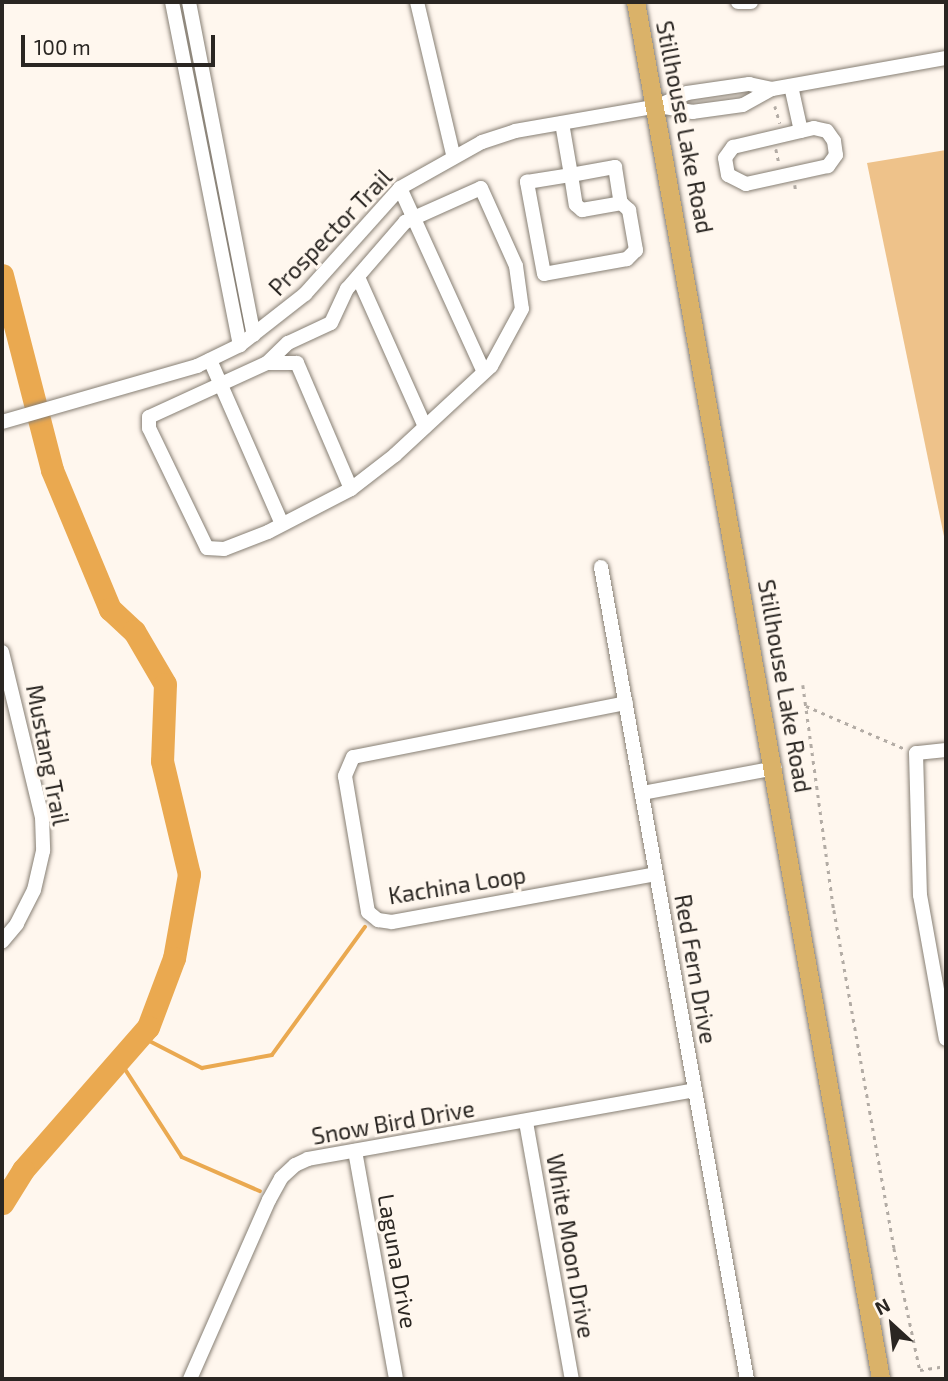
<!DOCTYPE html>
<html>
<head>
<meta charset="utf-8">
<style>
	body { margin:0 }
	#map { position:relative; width:948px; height:1381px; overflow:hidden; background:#fff7ee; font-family:"Exo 2",sans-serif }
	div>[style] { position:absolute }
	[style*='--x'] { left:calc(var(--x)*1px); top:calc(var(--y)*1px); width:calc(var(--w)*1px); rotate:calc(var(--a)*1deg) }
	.green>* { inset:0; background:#eec28a }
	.stream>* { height:3.5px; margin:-1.75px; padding:0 1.75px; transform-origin:1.75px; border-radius:1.75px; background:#eaa950 }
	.river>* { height:23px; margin:-11.5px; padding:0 11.5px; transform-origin:11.5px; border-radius:11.5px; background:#eaa950 }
	.path>* { height:2.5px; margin-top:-1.25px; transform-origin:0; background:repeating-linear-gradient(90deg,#b3aca5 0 3.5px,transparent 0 8.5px) }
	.roads { filter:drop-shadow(0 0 2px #877f74) drop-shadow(0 0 2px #877f74) }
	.minor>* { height:14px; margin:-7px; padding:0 7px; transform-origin:7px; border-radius:7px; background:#fff }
	.major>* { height:18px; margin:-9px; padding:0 9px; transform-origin:9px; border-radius:9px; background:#dab269 }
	span { translate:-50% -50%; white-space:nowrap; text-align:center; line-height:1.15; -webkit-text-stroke:6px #fff7ee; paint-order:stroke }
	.street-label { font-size:23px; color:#2a2622 }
	.frame { position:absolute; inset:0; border:4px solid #2a2622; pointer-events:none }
	.north { position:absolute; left:857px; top:1290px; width:70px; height:70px; -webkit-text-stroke:5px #fff7ee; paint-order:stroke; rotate:333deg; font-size:19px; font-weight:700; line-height:28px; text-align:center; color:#2a2622 }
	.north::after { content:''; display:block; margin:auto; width:24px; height:32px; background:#2a2622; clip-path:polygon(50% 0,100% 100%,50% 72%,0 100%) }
	.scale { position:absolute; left:21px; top:35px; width:194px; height:32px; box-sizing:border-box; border:4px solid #2a2622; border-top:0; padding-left:9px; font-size:21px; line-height:24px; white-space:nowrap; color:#2a2622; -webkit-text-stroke:5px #fff7ee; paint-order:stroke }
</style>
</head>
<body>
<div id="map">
	<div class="green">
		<i style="clip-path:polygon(946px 150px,946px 546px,867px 163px)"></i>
	</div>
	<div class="stream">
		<i style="--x:140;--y:1036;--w:70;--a:27.3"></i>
		<i style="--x:202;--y:1068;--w:71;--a:-10.5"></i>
		<i style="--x:272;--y:1055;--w:158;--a:-54"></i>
		<i style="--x:120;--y:1061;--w:114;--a:57.1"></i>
		<i style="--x:182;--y:1157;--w:85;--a:23.6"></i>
		<i style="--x:2;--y:1180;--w:14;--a:36"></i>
	</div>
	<div class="river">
		<i style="--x:2;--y:275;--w:201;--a:75.6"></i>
		<i style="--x:52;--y:470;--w:151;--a:67.4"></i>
		<i style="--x:110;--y:609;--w:33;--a:43"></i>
		<i style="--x:134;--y:631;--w:61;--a:59.7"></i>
		<i style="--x:165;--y:684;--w:77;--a:92.2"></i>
		<i style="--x:162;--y:761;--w:116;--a:76.6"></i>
		<i style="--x:189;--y:874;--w:85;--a:100.1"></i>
		<i style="--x:174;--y:958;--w:74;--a:110.6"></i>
		<i style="--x:148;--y:1027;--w:190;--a:131.2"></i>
		<i style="--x:23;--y:1170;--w:39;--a:122"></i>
	</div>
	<div class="path">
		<i style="--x:775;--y:106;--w:18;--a:74"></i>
		<i style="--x:776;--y:149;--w:14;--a:78"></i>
		<i style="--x:795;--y:185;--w:8;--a:83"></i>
		<i style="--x:803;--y:685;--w:227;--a:82.2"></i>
		<i style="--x:834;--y:910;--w:343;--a:79.9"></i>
		<i style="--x:894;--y:1248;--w:125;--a:78"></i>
		<i style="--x:920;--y:1370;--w:26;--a:-9"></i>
		<i style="--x:806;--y:706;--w:106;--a:23.4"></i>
	</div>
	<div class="roads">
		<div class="minor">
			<i style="--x:172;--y:2;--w:350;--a:78.8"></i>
			<i style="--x:189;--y:2;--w:339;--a:79"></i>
			<i style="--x:417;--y:2;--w:156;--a:76.7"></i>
			<i style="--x:738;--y:2;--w:13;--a:0"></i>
			<i style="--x:791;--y:86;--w:46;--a:77.5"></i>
			<i style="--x:659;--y:106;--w:34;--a:10"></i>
			<i style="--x:692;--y:112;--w:51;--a:-7.8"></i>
			<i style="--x:743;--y:105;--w:33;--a:-29"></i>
			<i style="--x:772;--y:89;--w:177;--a:-10.1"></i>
			<i style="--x:562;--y:123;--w:53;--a:80.2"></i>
			<i style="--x:571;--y:175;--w:30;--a:81"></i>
			<i style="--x:576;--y:205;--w:8;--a:40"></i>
			<i style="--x:582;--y:210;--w:40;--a:-10"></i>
			<i style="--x:621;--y:203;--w:11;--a:41"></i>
			<i style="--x:629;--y:210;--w:41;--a:80.1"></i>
			<i style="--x:636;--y:250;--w:13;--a:135"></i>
			<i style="--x:627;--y:259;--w:84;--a:169.8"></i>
			<i style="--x:544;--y:274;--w:94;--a:-100.5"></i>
			<i style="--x:527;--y:182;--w:45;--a:-9"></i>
			<i style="--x:571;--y:175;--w:45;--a:-10.3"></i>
			<i style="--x:615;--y:167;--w:36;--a:81"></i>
			<i style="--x:814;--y:128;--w:13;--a:13"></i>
			<i style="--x:827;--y:131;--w:12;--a:55"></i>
			<i style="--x:834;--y:141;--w:14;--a:82"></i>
			<i style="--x:836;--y:155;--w:14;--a:126"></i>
			<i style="--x:828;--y:166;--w:84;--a:167.6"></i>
			<i style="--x:746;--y:184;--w:20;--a:-153"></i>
			<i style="--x:728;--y:175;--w:17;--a:-100"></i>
			<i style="--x:725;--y:158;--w:14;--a:-54"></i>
			<i style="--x:733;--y:147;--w:83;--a:-13.2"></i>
			<i style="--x:400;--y:188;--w:202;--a:65.5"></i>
			<i style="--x:481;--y:188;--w:85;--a:65.8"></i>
			<i style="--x:516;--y:266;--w:43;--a:82.1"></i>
			<i style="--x:522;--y:309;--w:65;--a:118.5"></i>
			<i style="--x:491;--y:366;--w:131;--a:137.2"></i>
			<i style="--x:395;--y:455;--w:56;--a:142.3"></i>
			<i style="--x:351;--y:489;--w:93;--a:152.6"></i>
			<i style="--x:268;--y:532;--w:47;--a:158.9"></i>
			<i style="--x:224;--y:549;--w:17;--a:-177"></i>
			<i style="--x:207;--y:548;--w:133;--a:-115.8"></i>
			<i style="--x:149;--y:428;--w:11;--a:-90"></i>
			<i style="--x:149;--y:417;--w:130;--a:-24.6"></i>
			<i style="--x:267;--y:363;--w:29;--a:-44"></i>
			<i style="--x:288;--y:343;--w:47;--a:-24.9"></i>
			<i style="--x:331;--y:323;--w:38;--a:-65"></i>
			<i style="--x:347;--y:289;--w:89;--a:-49.1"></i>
			<i style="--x:405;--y:222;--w:83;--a:-24.1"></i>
			<i style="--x:358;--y:277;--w:164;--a:65.9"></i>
			<i style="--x:210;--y:360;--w:177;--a:66.3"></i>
			<i style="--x:267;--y:363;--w:30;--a:0"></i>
			<i style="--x:297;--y:363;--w:137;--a:66.8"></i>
			<i style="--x:2;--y:422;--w:203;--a:-16"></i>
			<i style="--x:197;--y:366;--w:48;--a:-26"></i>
			<i style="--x:240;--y:345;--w:83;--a:-38.1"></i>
			<i style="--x:305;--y:294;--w:142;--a:-48.1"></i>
			<i style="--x:400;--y:188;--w:94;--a:-29.3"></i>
			<i style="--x:482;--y:142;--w:35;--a:-18"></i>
			<i style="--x:515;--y:131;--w:145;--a:-9.9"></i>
			<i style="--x:658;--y:106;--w:32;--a:-24"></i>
			<i style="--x:687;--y:93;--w:63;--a:-8.3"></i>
			<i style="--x:749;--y:84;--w:24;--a:12"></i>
			<i style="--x:601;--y:567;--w:825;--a:79.81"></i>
			<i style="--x:2;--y:652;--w:170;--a:76.4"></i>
			<i style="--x:42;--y:817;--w:34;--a:88"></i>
			<i style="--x:43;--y:851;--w:40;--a:103"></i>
			<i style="--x:34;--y:890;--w:38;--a:117"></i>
			<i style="--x:17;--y:924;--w:23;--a:130"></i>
			<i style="--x:626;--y:703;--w:278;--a:168.8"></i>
			<i style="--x:353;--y:757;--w:21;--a:113"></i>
			<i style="--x:345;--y:776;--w:138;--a:80.4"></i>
			<i style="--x:368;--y:912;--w:13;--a:39"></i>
			<i style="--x:378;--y:920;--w:14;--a:8"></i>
			<i style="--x:392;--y:922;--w:268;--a:-10.3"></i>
			<i style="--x:946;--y:750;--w:30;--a:174"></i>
			<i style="--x:916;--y:753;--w:142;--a:88.4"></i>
			<i style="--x:920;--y:895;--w:146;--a:79.8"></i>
			<i style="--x:642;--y:793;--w:135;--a:-10.6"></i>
			<i style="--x:526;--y:1122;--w:261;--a:79.9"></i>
			<i style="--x:355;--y:1151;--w:232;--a:79.8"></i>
			<i style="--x:190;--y:1379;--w:196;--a:-66.2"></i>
			<i style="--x:269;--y:1200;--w:25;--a:-61"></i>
			<i style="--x:281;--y:1178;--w:19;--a:-43"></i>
			<i style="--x:295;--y:1165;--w:14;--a:-25"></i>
			<i style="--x:308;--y:1159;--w:393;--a:-10.1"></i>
		</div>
		<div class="major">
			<i style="--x:636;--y:2;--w:1399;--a:79.91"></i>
		</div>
	</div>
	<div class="street-label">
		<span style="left:685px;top:127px;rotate:79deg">Stillhouse Lake Road</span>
		<span style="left:330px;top:232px;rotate:-46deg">Prospector Trail</span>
		<span style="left:785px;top:686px;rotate:80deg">Stillhouse Lake Road</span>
		<span style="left:48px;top:755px;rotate:79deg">Mustang Trail</span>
		<span style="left:457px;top:885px;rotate:-9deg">Kachina Loop</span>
		<span style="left:696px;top:969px;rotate:80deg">Red Fern Drive</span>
		<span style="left:393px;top:1122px;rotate:-10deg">Snow Bird Drive</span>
		<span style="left:571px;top:1246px;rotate:80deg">White Moon Drive</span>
		<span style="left:398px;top:1261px;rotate:80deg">Laguna Drive</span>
	</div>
	<div class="frame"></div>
	<div class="north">N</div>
	<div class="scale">100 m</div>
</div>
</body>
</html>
